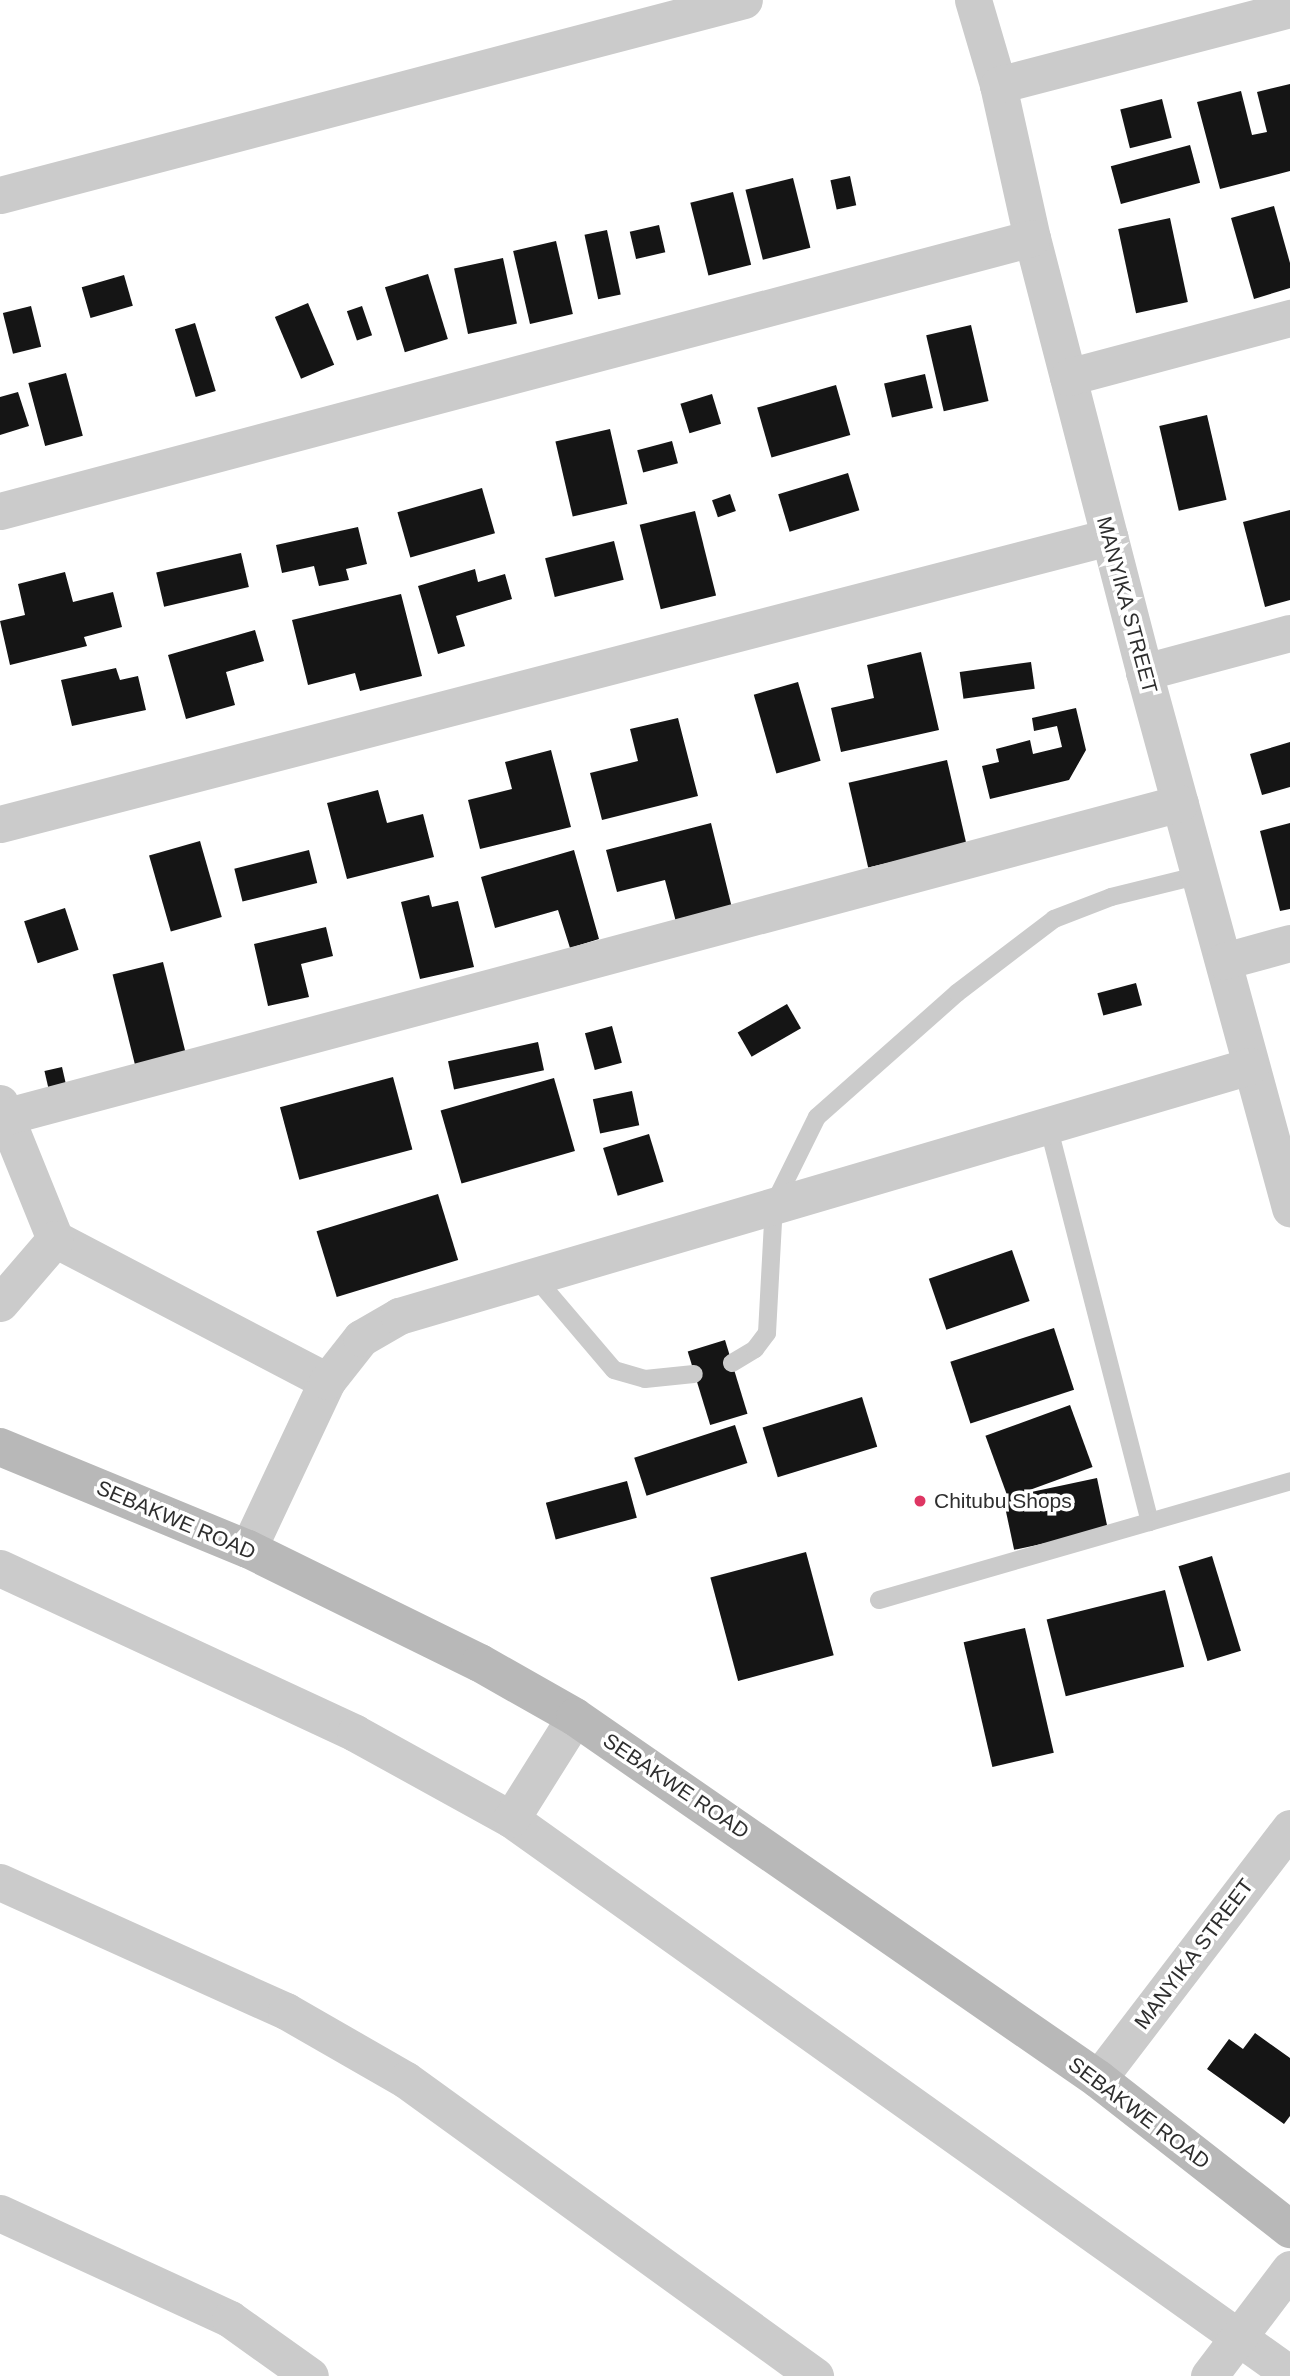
<!DOCTYPE html>
<html>
<head>
<meta charset="utf-8">
<style>
	body { margin:0 }
	#map { position:relative; width:1290px; height:2376px; overflow:hidden; background:#fff; font-family:Helvetica,sans-serif }
	div>[style] { position:absolute }
	[style*='--x'] { left:calc(var(--x)*1px); top:calc(var(--y)*1px); width:calc(var(--w)*1px); rotate:calc(var(--a)*1deg) }
	.building>* { inset:0; background:#151515; transform-origin:0 0 }
	.lane>* { height:18px; margin:-9px; padding:0 9px; transform-origin:9px; border-radius:9px; background:#cbcbcb }
	.street>* { height:37px; margin:-18.5px; padding:0 18.5px; transform-origin:18.5px; border-radius:18.5px; background:#cbcbcb }
	.secondary>* { height:38px; margin:-19px; padding:0 19px; transform-origin:19px; border-radius:19px; background:#b8b8b8 }
	.dots>* { width:19px; height:19px; translate:-50% -50%; box-sizing:border-box; border:4px solid #fff; border-radius:50% }
	span { translate:-50% -50%; white-space:nowrap; text-align:center; line-height:1.15; -webkit-text-stroke:7px #fff; paint-order:stroke }
	.street-label { font-size:21px; color:#2e2e2e }
	.poi-label { font-size:21px; color:#2e2e2e }
	.left { translate:0 -50%; text-align:left }
</style>
</head>
<body>
<div id="map">
	<div class="building">
		<i style="clip-path:polygon(1290px 84px,1290px 171px,1220px 189px,1197px 102px,1241px 91px,1252px 135px,1267px 132px,1257px 92px)"></i>
		<i style="left:1162px;top:99px;width:40px;height:43px;rotate:76deg"></i>
		<i style="left:1190px;top:145px;width:39px;height:82px;rotate:75deg"></i>
		<i style="left:850px;top:176px;width:30px;height:20px;rotate:78deg"></i>
		<i style="left:793px;top:178px;width:72px;height:49px;rotate:76deg"></i>
		<i style="left:733px;top:192px;width:75px;height:44px;rotate:76deg"></i>
		<i style="clip-path:polygon(1274px 206px,1290px 263px,1290px 288px,1254px 299px,1231px 218px)"></i>
		<i style="left:1170px;top:218px;width:86px;height:53px;rotate:78deg"></i>
		<i style="left:659px;top:225px;width:28px;height:30px;rotate:77deg"></i>
		<i style="left:607px;top:230px;width:66px;height:23px;rotate:78deg"></i>
		<i style="left:556px;top:241px;width:75px;height:44px;rotate:77deg"></i>
		<i style="left:503px;top:258px;width:67px;height:50px;rotate:78deg"></i>
		<i style="left:428px;top:274px;width:68px;height:45px;rotate:73deg"></i>
		<i style="left:124px;top:275px;width:32px;height:44px;rotate:74deg"></i>
		<i style="left:308px;top:303px;width:67px;height:36px;rotate:67deg"></i>
		<i style="left:31px;top:306px;width:42px;height:29px;rotate:76deg"></i>
		<i style="left:362px;top:306px;width:31px;height:16px;rotate:71deg"></i>
		<i style="left:195px;top:323px;width:71px;height:21px;rotate:73deg"></i>
		<i style="left:971px;top:325px;width:78px;height:46px;rotate:77deg"></i>
		<i style="left:66px;top:373px;width:65px;height:39px;rotate:75deg"></i>
		<i style="left:925px;top:374px;width:35px;height:42px;rotate:77deg"></i>
		<i style="left:836px;top:385px;width:52px;height:82px;rotate:74deg"></i>
		<i style="clip-path:polygon(18px 392px,29px 426px,0 435px,0 397px)"></i>
		<i style="left:712px;top:394px;width:31px;height:33px;rotate:73deg"></i>
		<i style="left:1207px;top:415px;width:87px;height:49px;rotate:77deg"></i>
		<i style="left:610px;top:429px;width:77px;height:56px;rotate:77deg"></i>
		<i style="left:672px;top:441px;width:23px;height:36px;rotate:75deg"></i>
		<i style="left:848px;top:473px;width:39px;height:73px;rotate:73deg"></i>
		<i style="left:482px;top:488px;width:47px;height:88px;rotate:74deg"></i>
		<i style="left:730px;top:494px;width:18px;height:19px;rotate:71deg"></i>
		<i style="clip-path:polygon(1290px 510px,1290px 600px,1265px 607px,1243px 522px)"></i>
		<i style="left:695px;top:511px;width:87px;height:57px;rotate:76deg"></i>
		<i style="clip-path:polygon(358px 527px,367px 564px,346px 569px,349px 580px,319px 586px,314px 566px,282px 573px,276px 545px)"></i>
		<i style="left:614px;top:541px;width:40px;height:71px;rotate:76deg"></i>
		<i style="left:241px;top:553px;width:35px;height:87px;rotate:77deg"></i>
		<i style="clip-path:polygon(475px 569px,478px 582px,505px 574px,512px 599px,456px 616px,465px 646px,438px 654px,418px 586px)"></i>
		<i style="clip-path:polygon(65px 572px,73px 602px,113px 592px,122px 627px,84px 637px,87px 646px,10px 665px,0 621px,25px 615px,18px 584px)"></i>
		<i style="clip-path:polygon(401px 594px,422px 676px,360px 691px,355px 673px,308px 685px,292px 620px)"></i>
		<i style="clip-path:polygon(255px 630px,264px 661px,226px 672px,235px 705px,186px 719px,168px 655px)"></i>
		<i style="clip-path:polygon(921px 652px,939px 730px,841px 752px,831px 708px,874px 698px,867px 665px)"></i>
		<i style="left:1031px;top:662px;width:27px;height:72px;rotate:82deg"></i>
		<i style="clip-path:polygon(116px 668px,120px 680px,138px 676px,146px 710px,72px 726px,61px 680px)"></i>
		<i style="left:798px;top:682px;width:82px;height:46px;rotate:74deg"></i>
		<i style="clip-path:polygon(1076px 708px,1086px 750px,1069px 780px,990px 799px,982px 766px,999px 762px,996px 749px,1030px 740px,1033px 754px,1062px 747px,1057px 726px,1034px 731px,1032px 718px)"></i>
		<i style="clip-path:polygon(678px 718px,698px 796px,602px 820px,590px 773px,638px 761px,630px 729px)"></i>
		<i style="clip-path:polygon(1290px 742px,1290px 787px,1262px 795px,1250px 754px)"></i>
		<i style="clip-path:polygon(551px 750px,571px 827px,480px 849px,468px 800px,512px 789px,505px 762px)"></i>
		<i style="left:947px;top:760px;width:87px;height:101px;rotate:77deg"></i>
		<i style="clip-path:polygon(378px 790px,387px 823px,423px 814px,434px 857px,347px 879px,327px 803px)"></i>
		<i style="clip-path:polygon(711px 823px,732px 908px,676px 922px,665px 880px,617px 892px,606px 850px)"></i>
		<i style="clip-path:polygon(1290px 823px,1290px 909px,1280px 911px,1260px 831px)"></i>
		<i style="left:200px;top:841px;width:79px;height:53px;rotate:74deg"></i>
		<i style="left:309px;top:850px;width:34px;height:77px;rotate:76deg"></i>
		<i style="clip-path:polygon(574px 850px,599px 939px,570px 948px,558px 910px,495px 928px,481px 877px)"></i>
		<i style="clip-path:polygon(429px 895px,432px 907px,458px 901px,474px 967px,420px 979px,401px 902px)"></i>
		<i style="left:65px;top:908px;width:44px;height:43px;rotate:72deg"></i>
		<i style="clip-path:polygon(326px 927px,333px 956px,301px 964px,309px 997px,268px 1006px,254px 944px)"></i>
		<i style="left:163px;top:962px;width:97px;height:52px;rotate:76deg"></i>
		<i style="left:1136px;top:983px;width:23px;height:40px;rotate:75deg"></i>
		<i style="left:787px;top:1004px;width:28px;height:57px;rotate:60deg"></i>
		<i style="left:612px;top:1026px;width:38px;height:28px;rotate:75deg"></i>
		<i style="left:538px;top:1042px;width:29px;height:92px;rotate:78deg"></i>
		<i style="left:62px;top:1067px;width:23px;height:18px;rotate:77deg"></i>
		<i style="left:393px;top:1077px;width:75px;height:117px;rotate:75deg"></i>
		<i style="left:554px;top:1078px;width:76px;height:118px;rotate:74deg"></i>
		<i style="left:632px;top:1091px;width:35px;height:40px;rotate:78deg"></i>
		<i style="left:649px;top:1134px;width:50px;height:48px;rotate:73deg"></i>
		<i style="left:438px;top:1194px;width:69px;height:127px;rotate:73deg"></i>
		<i style="left:1012px;top:1250px;width:54px;height:88px;rotate:71deg"></i>
		<i style="left:1054px;top:1328px;width:65px;height:109px;rotate:72deg"></i>
		<i style="left:725px;top:1340px;width:77px;height:39px;rotate:73deg"></i>
		<i style="left:862px;top:1397px;width:52px;height:104px;rotate:73deg"></i>
		<i style="left:1070px;top:1405px;width:66px;height:90px;rotate:70deg"></i>
		<i style="left:735px;top:1425px;width:40px;height:106px;rotate:72deg"></i>
		<i style="left:1097px;top:1478px;width:53px;height:96px;rotate:78deg"></i>
		<i style="left:627px;top:1481px;width:38px;height:84px;rotate:75deg"></i>
		<i style="left:806px;top:1552px;width:107px;height:99px;rotate:75deg"></i>
		<i style="left:1212px;top:1556px;width:99px;height:35px;rotate:73deg"></i>
		<i style="left:1165px;top:1590px;width:79px;height:122px;rotate:76deg"></i>
		<i style="left:1025px;top:1628px;width:128px;height:63px;rotate:77deg"></i>
		<i style="clip-path:polygon(1255px 2033px,1290px 2058px,1290px 2116px,1284px 2124px,1207px 2069px,1229px 2039px,1243px 2049px)"></i>
	</div>
	<div class="lane">
		<i style="--x:1048;--y:1125;--w:410;--a:75.6"></i>
		<i style="--x:534;--y:1276;--w:123;--a:49.6"></i>
		<i style="--x:614;--y:1370;--w:32;--a:16"></i>
		<i style="--x:645;--y:1379;--w:49;--a:-5.8"></i>
		<i style="--x:732;--y:1363;--w:27;--a:-31"></i>
		<i style="--x:755;--y:1349;--w:20;--a:-53"></i>
		<i style="--x:767;--y:1333;--w:129;--a:-86.9"></i>
		<i style="--x:774;--y:1204;--w:97;--a:-63.7"></i>
		<i style="--x:817;--y:1117;--w:187;--a:-41.5"></i>
		<i style="--x:957;--y:993;--w:122;--a:-37.3"></i>
		<i style="--x:1054;--y:919;--w:61;--a:-21.1"></i>
		<i style="--x:1111;--y:897;--w:92;--a:-13.9"></i>
		<i style="--x:879;--y:1600;--w:428;--a:-16.1"></i>
	</div>
	<div class="street">
		<i style="--x:973;--y:0;--w:89;--a:73.6"></i>
		<i style="--x:998;--y:85;--w:157;--a:77.5"></i>
		<i style="--x:1032;--y:238;--w:448;--a:75.5"></i>
		<i style="--x:1144;--y:672;--w:556;--a:74.76"></i>
		<i style="--x:998;--y:85;--w:302;--a:-14.6"></i>
		<i style="--x:0;--y:195;--w:769;--a:-14.69"></i>
		<i style="--x:1068;--y:377;--w:230;--a:-14.9"></i>
		<i style="--x:0;--y:511;--w:1067;--a:-14.82"></i>
		<i style="--x:1144;--y:672;--w:151;--a:-15"></i>
		<i style="--x:0;--y:824;--w:1146;--a:-14.51"></i>
		<i style="--x:1224;--y:961;--w:68;--a:-15.3"></i>
		<i style="--x:0;--y:1103;--w:147;--a:68"></i>
		<i style="--x:55;--y:1239;--w:307;--a:27.6"></i>
		<i style="--x:4;--y:1117;--w:1217;--a:-14.95"></i>
		<i style="--x:0;--y:1303;--w:84;--a:-49.3"></i>
		<i style="--x:248;--y:1549;--w:186;--a:-64.8"></i>
		<i style="--x:327;--y:1381;--w:55;--a:-51.7"></i>
		<i style="--x:361;--y:1338;--w:44;--a:-30.1"></i>
		<i style="--x:399;--y:1316;--w:887;--a:-16.37"></i>
		<i style="--x:0;--y:1568;--w:391;--a:24.9"></i>
		<i style="--x:355;--y:1733;--w:178;--a:28.9"></i>
		<i style="--x:511;--y:1819;--w:956;--a:35.47"></i>
		<i style="--x:511;--y:1819;--w:120;--a:-57.9"></i>
		<i style="--x:0;--y:1882;--w:314;--a:24.3"></i>
		<i style="--x:286;--y:2011;--w:138;--a:29.9"></i>
		<i style="--x:406;--y:2080;--w:505;--a:35.89"></i>
		<i style="--x:1098;--y:2079;--w:316;--a:-52.6"></i>
		<i style="--x:0;--y:2213;--w:253;--a:24.7"></i>
		<i style="--x:230;--y:2319;--w:98;--a:35.5"></i>
		<i style="--x:1209;--y:2376;--w:134;--a:-52.9"></i>
	</div>
	<div class="secondary">
		<i style="--x:0;--y:1447;--w:268;--a:22.4"></i>
		<i style="--x:248;--y:1549;--w:258;--a:26.2"></i>
		<i style="--x:480;--y:1663;--w:109;--a:29.6"></i>
		<i style="--x:575;--y:1717;--w:636;--a:34.69"></i>
		<i style="--x:1098;--y:2079;--w:244;--a:38"></i>
	</div>
	<div class="dots">
		<i style="left:920px;top:1501px;background:#de3663"></i>
	</div>
	<div class="street-label">
		<span style="left:1127px;top:605px;rotate:75deg">MANYIKA STREET</span>
		<span style="left:176px;top:1520px;rotate:23deg">SEBAKWE ROAD</span>
		<span style="left:676px;top:1786px;rotate:34deg">SEBAKWE ROAD</span>
		<span style="left:1194px;top:1954px;rotate:-53deg">MANYIKA STREET</span>
		<span style="left:1139px;top:2113px;rotate:37deg">SEBAKWE ROAD</span>
	</div>
	<div class="poi-label">
		<span class="left" style="left:934px;top:1501px">Chitubu Shops</span>
	</div>
</div>
</body>
</html>
